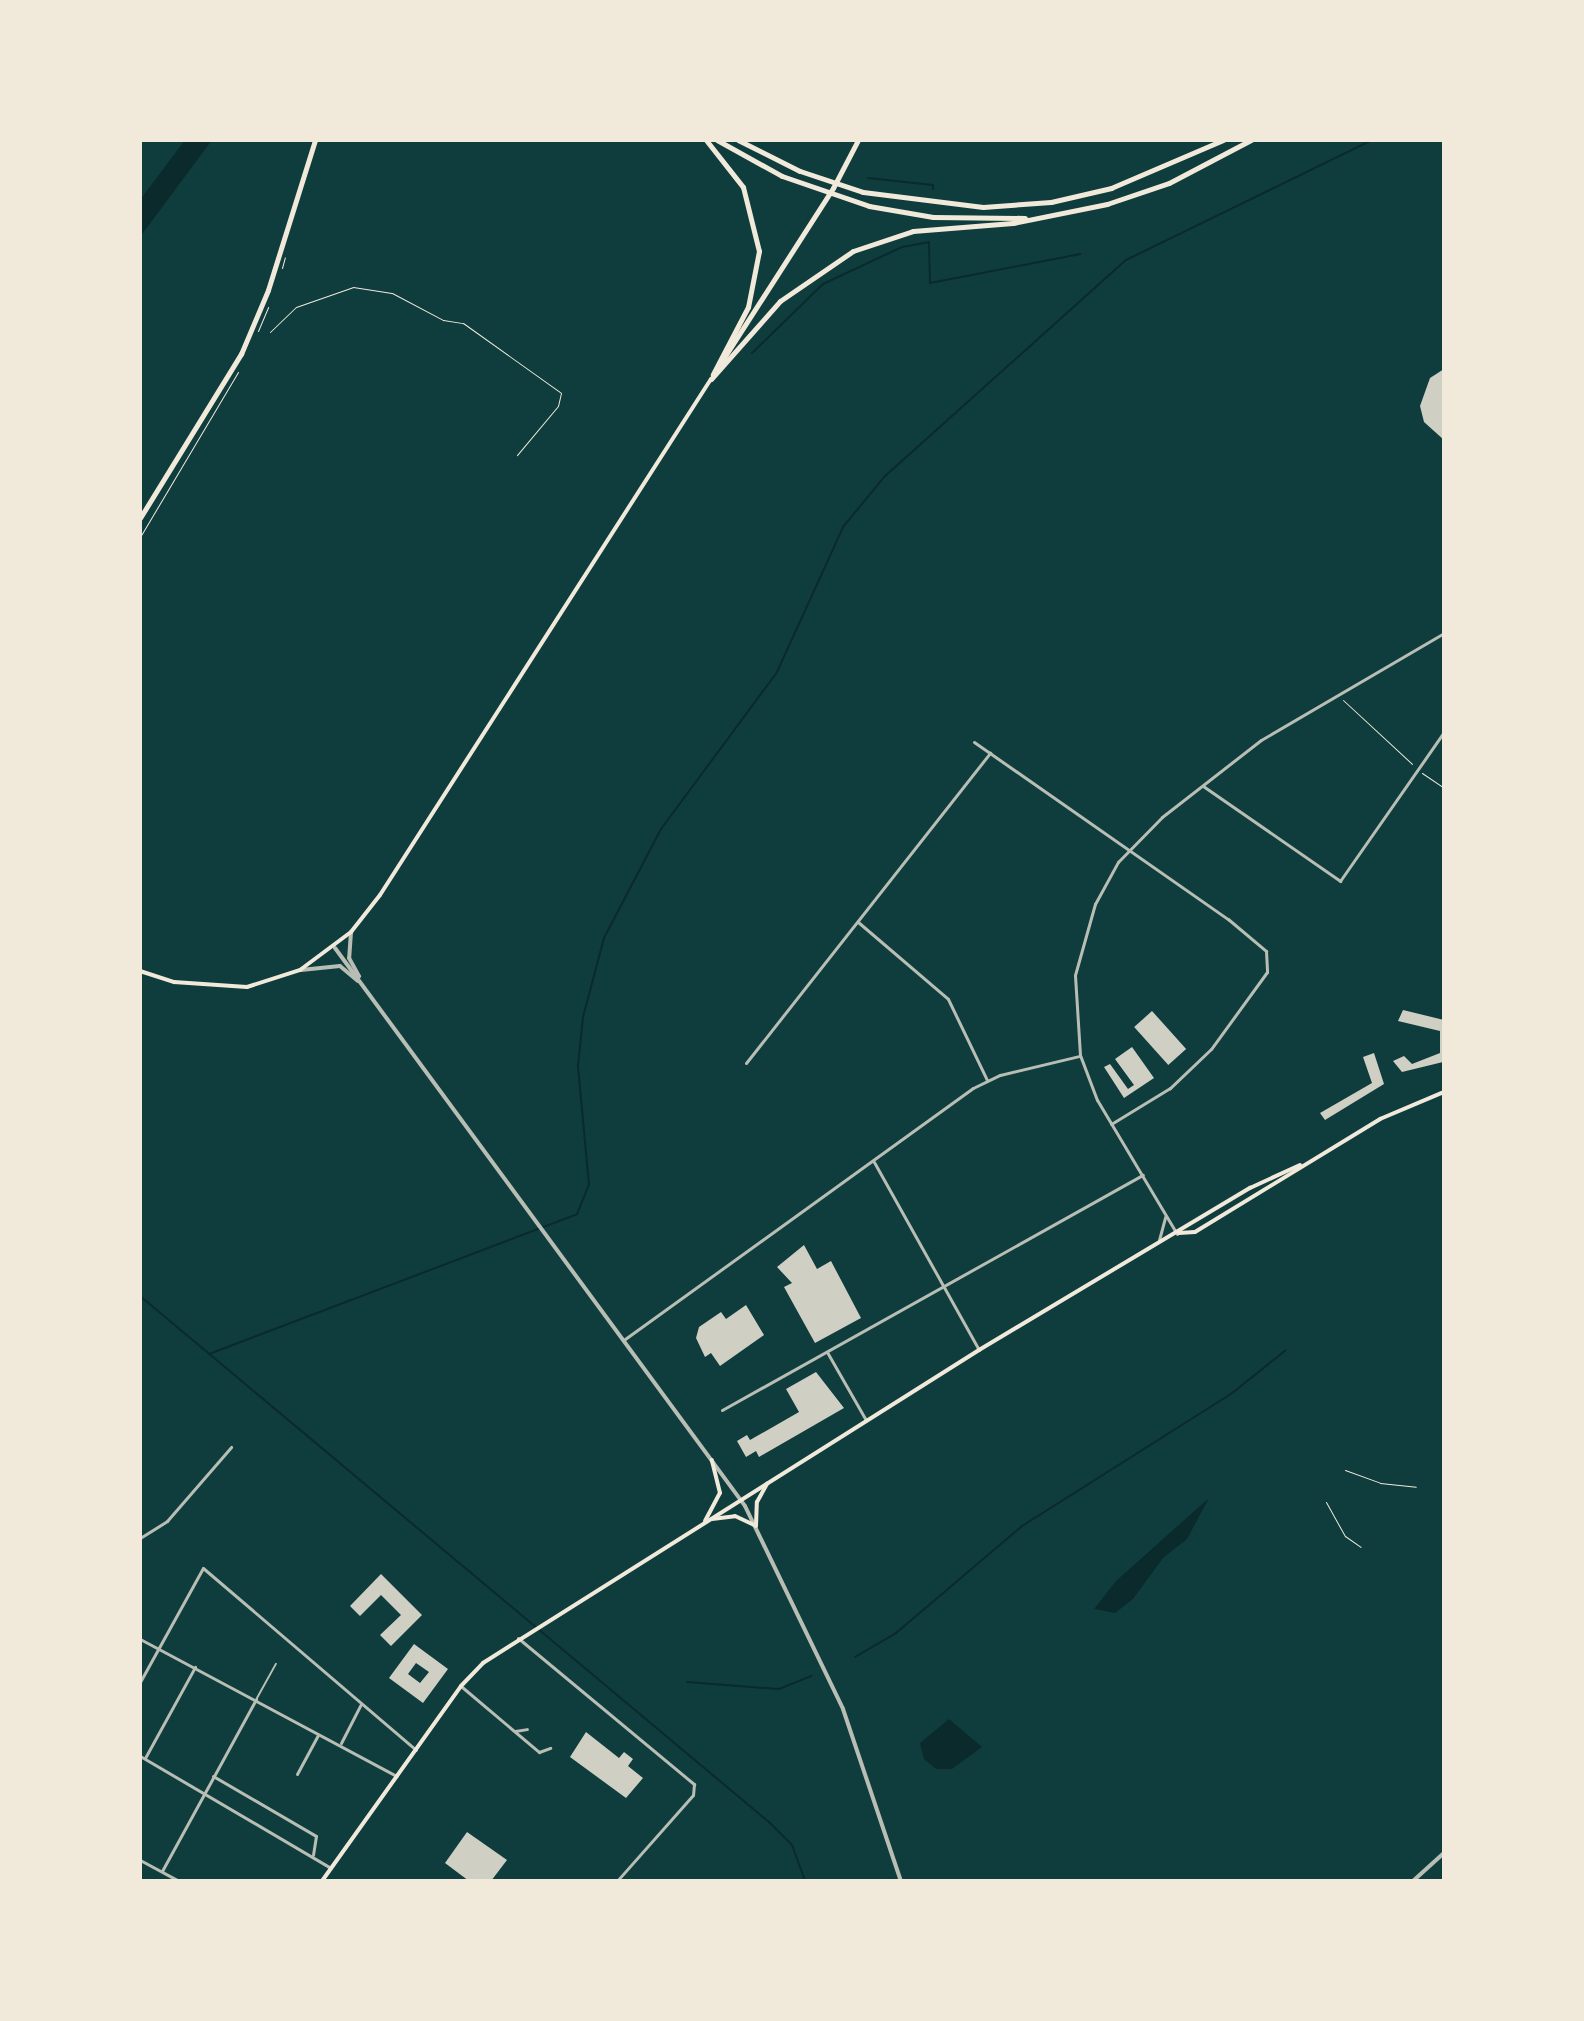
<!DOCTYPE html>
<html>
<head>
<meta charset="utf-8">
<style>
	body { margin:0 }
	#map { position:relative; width:1584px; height:2021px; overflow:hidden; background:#0f3d3e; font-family:"Alegreya Sans",sans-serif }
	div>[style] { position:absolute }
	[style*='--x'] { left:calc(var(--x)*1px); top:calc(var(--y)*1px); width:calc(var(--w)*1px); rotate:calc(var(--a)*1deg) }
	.water>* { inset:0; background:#0a2a2b }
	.stream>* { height:2px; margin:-1px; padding:0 1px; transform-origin:1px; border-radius:1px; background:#0a2a2b }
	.building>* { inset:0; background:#cfcfc3; transform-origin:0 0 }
	.path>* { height:1px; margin:-0.5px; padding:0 0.5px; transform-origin:0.5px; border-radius:0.5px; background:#f1e9da }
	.pedestrian>* { height:2px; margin:-1px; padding:0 1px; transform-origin:1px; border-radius:1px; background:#b8beb3 }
	.minor>* { height:3px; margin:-1.5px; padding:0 1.5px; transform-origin:1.5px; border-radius:1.5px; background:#b8beb3 }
	.tertiary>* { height:4px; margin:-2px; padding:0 2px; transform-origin:2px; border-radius:2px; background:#b8beb3 }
	.secondary>* { height:4px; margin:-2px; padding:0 2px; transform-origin:2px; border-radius:2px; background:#f1e9da }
	.primary>* { height:5px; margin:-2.5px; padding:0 2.5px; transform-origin:2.5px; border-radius:2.5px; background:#f1e9da }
	.trunk>* { height:5px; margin:-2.5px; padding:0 2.5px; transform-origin:2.5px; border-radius:2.5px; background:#f1e9da }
	span { translate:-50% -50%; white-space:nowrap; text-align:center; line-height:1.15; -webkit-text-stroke:7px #f1e9da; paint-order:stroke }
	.frame { position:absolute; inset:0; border:142px solid #f1e9da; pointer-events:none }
</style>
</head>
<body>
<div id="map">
	<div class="water">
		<i style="clip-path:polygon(185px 140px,212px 140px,140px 237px,140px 200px)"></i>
		<i style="clip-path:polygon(1209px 1498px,1187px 1539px,1163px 1558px,1133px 1599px,1115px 1613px,1094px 1609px,1116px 1581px)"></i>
		<i style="clip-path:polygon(949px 1719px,982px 1747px,952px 1769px,936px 1769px,924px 1759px,920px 1743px)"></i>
	</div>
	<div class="stream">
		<i style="--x:868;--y:178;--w:65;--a:6.1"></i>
		<i style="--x:933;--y:185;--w:4;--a:90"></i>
		<i style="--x:752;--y:353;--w:99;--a:-44.2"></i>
		<i style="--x:823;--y:284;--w:87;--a:-25.1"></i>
		<i style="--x:902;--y:247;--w:27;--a:-10"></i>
		<i style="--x:929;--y:242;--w:41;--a:88.6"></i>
		<i style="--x:930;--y:283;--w:153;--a:-10.9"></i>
		<i style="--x:140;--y:1296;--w:821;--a:39.91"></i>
		<i style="--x:770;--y:1823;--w:31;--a:45"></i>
		<i style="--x:792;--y:1845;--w:38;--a:70"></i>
		<i style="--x:209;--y:1354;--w:394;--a:-20.8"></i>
		<i style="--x:577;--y:1214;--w:31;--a:-68"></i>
		<i style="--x:589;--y:1185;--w:120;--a:-95.3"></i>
		<i style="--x:578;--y:1066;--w:49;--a:-84.2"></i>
		<i style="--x:583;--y:1017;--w:82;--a:-75.1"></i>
		<i style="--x:604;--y:938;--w:123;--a:-62.4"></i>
		<i style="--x:661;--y:829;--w:195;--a:-53.5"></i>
		<i style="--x:777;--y:672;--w:159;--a:-65.5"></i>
		<i style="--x:843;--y:527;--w:65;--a:-50.6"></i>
		<i style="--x:884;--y:477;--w:325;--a:-41.9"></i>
		<i style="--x:1126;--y:260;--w:274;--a:-26"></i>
		<i style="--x:855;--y:1657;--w:48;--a:-30.3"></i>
		<i style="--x:896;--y:1633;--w:165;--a:-40.3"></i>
		<i style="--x:1022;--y:1526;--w:247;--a:-32.3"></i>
		<i style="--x:1231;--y:1394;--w:70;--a:-38.7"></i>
		<i style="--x:687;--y:1682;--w:92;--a:4.4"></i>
		<i style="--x:779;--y:1689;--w:35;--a:-22"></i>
	</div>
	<div class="building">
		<i style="clip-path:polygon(1444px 369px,1444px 440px,1424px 422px,1420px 406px,1430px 378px)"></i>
		<i style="clip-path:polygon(1403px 1010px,1444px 1020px,1443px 1062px,1402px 1072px,1393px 1061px,1404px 1056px,1412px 1064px,1440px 1053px,1440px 1031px,1398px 1021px)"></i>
		<i style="left:1152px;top:1011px;width:51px;height:24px;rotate:48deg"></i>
		<i style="clip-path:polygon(1132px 1047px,1154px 1078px,1124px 1098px,1104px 1067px,1110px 1064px,1128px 1089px,1134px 1085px,1115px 1059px)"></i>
		<i style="clip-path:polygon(1374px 1053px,1384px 1084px,1325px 1120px,1320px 1113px,1372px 1083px,1363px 1057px)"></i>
		<i style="clip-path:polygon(804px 1245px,817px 1269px,831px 1261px,861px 1318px,815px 1343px,784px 1287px,792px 1283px,777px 1267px)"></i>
		<i style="clip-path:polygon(746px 1305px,764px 1335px,720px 1366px,711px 1353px,705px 1357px,696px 1338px,699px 1327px,721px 1312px,726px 1319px)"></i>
		<i style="clip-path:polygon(816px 1372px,844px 1408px,759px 1457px,756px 1451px,746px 1457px,737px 1441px,747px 1435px,750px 1440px,799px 1412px,786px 1389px)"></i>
		<i style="clip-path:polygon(381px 1574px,422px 1615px,391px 1646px,380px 1635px,401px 1615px,381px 1595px,360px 1616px,350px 1606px)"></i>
		<i style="clip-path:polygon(evenodd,414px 1644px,448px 1669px,423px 1703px,389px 1678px,414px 1644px,416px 1663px,429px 1672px,420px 1683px,408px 1674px,416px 1663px)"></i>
		<i style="clip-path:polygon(586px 1732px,619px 1758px,624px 1752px,633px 1759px,628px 1766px,643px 1778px,626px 1798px,570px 1757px)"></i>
		<i style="clip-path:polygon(467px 1832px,507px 1860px,491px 1881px,469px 1881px,445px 1863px)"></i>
	</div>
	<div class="path">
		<i style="--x:282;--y:268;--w:11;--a:-75"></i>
		<i style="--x:258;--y:331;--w:26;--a:-67"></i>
		<i style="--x:270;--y:332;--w:36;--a:-44"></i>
		<i style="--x:296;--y:307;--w:60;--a:-19.3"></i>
		<i style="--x:353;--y:287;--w:39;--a:9"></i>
		<i style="--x:392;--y:293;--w:58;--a:27.9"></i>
		<i style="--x:443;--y:320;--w:20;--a:9"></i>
		<i style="--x:463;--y:323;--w:120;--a:35.5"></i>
		<i style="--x:561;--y:393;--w:13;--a:103"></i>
		<i style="--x:558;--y:406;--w:64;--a:129.9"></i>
		<i style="--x:140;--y:537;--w:192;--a:-59.3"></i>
		<i style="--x:1343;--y:700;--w:94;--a:42.8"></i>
		<i style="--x:1422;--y:773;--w:27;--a:34"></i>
		<i style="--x:1345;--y:1470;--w:37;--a:20"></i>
		<i style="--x:1380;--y:1483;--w:36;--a:6"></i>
		<i style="--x:1326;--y:1502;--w:39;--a:61"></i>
		<i style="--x:1345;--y:1536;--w:19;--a:35"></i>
	</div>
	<div class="pedestrian">
		<i style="--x:257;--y:1698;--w:39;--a:-61"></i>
	</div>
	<div class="minor">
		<i style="--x:974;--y:742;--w:310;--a:34.9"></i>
		<i style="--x:1228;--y:919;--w:50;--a:40.1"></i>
		<i style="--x:1266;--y:951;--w:21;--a:87"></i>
		<i style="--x:1267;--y:972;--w:95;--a:126"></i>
		<i style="--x:1211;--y:1049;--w:57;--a:136.4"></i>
		<i style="--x:1170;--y:1088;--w:69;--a:148.6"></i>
		<i style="--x:1203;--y:786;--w:167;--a:34.7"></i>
		<i style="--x:1340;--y:881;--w:182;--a:-55.1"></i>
		<i style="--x:858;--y:922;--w:118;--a:40.5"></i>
		<i style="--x:948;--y:999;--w:90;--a:64.3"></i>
		<i style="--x:746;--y:1063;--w:395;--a:-51.8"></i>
		<i style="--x:874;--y:1162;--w:215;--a:60.8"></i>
		<i style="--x:1177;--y:1234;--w:156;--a:-120.8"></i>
		<i style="--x:1097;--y:1100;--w:48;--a:-110.7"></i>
		<i style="--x:1080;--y:1055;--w:80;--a:-93.6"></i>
		<i style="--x:1075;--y:975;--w:74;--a:-74.3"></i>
		<i style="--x:1095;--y:904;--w:48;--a:-61.3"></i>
		<i style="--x:1118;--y:862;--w:63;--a:-45.6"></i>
		<i style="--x:1162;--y:817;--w:125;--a:-37.9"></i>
		<i style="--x:1261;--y:740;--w:212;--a:-30.3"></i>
		<i style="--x:1159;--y:1240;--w:24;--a:-75"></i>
		<i style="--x:625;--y:1339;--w:429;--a:-35.8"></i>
		<i style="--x:973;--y:1088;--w:30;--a:-26"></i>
		<i style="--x:1000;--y:1075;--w:81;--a:-13.5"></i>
		<i style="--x:827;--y:1352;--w:78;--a:60.2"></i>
		<i style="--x:722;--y:1410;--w:482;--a:-29.2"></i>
		<i style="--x:140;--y:1538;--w:32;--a:-32"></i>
		<i style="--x:167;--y:1521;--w:98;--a:-49.1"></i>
		<i style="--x:518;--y:1638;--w:229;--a:39.7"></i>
		<i style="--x:694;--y:1784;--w:11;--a:95"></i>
		<i style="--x:693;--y:1795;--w:115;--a:131.5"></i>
		<i style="--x:140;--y:1639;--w:291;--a:28.1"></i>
		<i style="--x:140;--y:1682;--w:130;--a:-61.1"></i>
		<i style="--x:203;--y:1568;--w:280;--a:40.5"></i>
		<i style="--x:462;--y:1687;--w:101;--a:40.2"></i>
		<i style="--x:539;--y:1752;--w:12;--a:-20"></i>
		<i style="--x:515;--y:1731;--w:12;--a:-9"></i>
		<i style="--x:341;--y:1743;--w:44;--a:-62.9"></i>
		<i style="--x:140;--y:1756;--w:221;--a:30.4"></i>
		<i style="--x:145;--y:1758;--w:104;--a:-61.2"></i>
		<i style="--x:297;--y:1774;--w:44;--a:-61.7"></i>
		<i style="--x:213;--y:1776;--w:119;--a:30.2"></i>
		<i style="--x:316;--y:1836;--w:19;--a:99"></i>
		<i style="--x:140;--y:1860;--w:44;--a:28.3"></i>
		<i style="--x:162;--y:1871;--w:196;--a:-61.3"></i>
	</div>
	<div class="tertiary">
		<i style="--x:351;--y:932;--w:26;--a:94"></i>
		<i style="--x:349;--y:958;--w:21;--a:61"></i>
		<i style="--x:335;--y:948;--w:692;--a:53.69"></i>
		<i style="--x:745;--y:1506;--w:225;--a:64.2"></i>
		<i style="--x:843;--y:1709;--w:182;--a:71.4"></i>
		<i style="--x:301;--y:970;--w:39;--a:-6"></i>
		<i style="--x:340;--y:966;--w:23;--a:40"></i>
		<i style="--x:1413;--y:1881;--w:42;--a:-42.1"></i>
	</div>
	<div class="secondary">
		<i style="--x:140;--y:971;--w:36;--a:18"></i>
		<i style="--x:174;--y:982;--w:73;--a:3.9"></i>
		<i style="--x:247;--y:987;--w:56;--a:-17.8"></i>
		<i style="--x:300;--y:970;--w:64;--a:-36.7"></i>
		<i style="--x:351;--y:932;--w:47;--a:-51.9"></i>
		<i style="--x:380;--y:895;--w:613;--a:-57.32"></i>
		<i style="--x:1179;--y:1233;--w:16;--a:-4"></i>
		<i style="--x:1195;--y:1232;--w:217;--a:-31.4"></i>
		<i style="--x:1380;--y:1119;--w:69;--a:-22.9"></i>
		<i style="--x:712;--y:1519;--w:23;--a:-7"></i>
		<i style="--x:735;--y:1516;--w:23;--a:25"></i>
		<i style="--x:756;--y:1526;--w:24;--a:-88"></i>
		<i style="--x:757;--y:1502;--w:21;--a:-61"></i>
		<i style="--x:705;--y:1521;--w:32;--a:-62"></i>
		<i style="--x:720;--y:1493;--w:34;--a:-104"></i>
		<i style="--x:322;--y:1881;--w:239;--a:-54.5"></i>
		<i style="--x:461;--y:1686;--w:32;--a:-46"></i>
		<i style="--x:483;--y:1663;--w:587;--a:-32.25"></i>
		<i style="--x:979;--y:1350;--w:316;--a:-30.9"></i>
		<i style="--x:1250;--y:1188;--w:55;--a:-24.7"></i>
	</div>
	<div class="primary">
		<i style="--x:140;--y:518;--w:193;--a:-58.4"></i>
		<i style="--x:241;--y:354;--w:69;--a:-67.1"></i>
		<i style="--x:268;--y:290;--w:157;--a:-72.6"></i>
	</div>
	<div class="trunk">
		<i style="--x:706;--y:140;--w:60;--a:51.8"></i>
		<i style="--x:743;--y:187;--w:66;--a:76"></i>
		<i style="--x:759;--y:251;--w:57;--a:101.1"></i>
		<i style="--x:748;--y:307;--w:76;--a:117.6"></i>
		<i style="--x:717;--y:140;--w:74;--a:29"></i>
		<i style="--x:782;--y:176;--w:92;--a:19"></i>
		<i style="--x:869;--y:206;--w:65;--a:9.8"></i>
		<i style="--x:933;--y:217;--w:92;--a:0.6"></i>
		<i style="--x:738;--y:140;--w:69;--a:26.6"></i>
		<i style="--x:800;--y:171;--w:66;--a:18.4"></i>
		<i style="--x:863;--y:192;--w:121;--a:7.1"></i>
		<i style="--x:983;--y:207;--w:68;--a:-4.2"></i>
		<i style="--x:1051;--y:202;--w:62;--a:-13.1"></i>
		<i style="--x:1111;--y:188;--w:122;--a:-23.2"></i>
		<i style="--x:720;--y:364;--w:209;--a:-57.3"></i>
		<i style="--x:833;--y:188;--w:54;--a:-62.5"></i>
		<i style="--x:711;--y:379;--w:104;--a:-48.5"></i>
		<i style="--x:780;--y:301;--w:88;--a:-34.4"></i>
		<i style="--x:853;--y:251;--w:63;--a:-18.4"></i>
		<i style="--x:913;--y:231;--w:100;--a:-4.6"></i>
		<i style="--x:1013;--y:223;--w:96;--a:-11.4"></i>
		<i style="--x:1107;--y:204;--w:65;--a:-18.7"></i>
		<i style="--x:1169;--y:183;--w:93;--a:-27.7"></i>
	</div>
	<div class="frame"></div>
</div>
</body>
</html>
